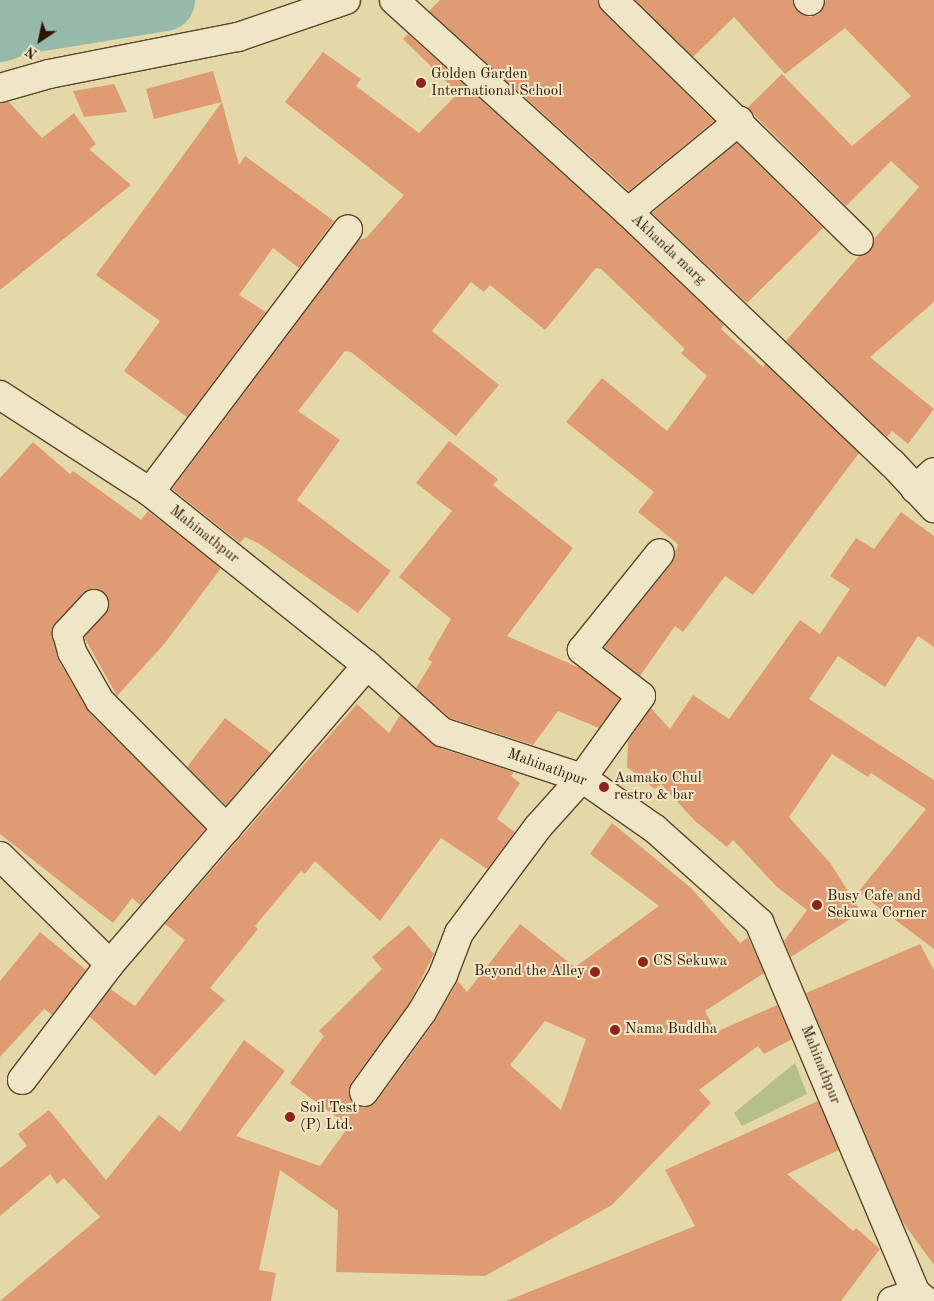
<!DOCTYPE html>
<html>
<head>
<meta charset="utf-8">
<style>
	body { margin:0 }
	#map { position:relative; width:934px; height:1301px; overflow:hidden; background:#e5d8a8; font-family:"Old Standard TT",serif }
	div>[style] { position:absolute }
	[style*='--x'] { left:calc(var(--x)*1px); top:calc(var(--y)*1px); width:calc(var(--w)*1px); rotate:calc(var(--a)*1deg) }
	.green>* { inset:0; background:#b5bf88 }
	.river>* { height:62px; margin:-31px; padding:0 31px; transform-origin:31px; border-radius:31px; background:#96b9aa }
	.building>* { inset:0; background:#df9c74 }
	.roads { filter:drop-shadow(1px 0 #5d452a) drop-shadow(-1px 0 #5d452a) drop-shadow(0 1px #5d452a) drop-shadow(0 -1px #5d452a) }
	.street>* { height:28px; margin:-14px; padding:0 14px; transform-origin:14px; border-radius:14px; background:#eee6c6 }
	.secondary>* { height:28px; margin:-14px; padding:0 14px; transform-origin:14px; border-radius:14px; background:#eee6c6 }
	.dots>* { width:14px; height:14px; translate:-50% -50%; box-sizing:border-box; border:2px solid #eee6c6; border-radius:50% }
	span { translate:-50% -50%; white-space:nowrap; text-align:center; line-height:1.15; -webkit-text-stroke:4px #eee6c6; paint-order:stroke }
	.poi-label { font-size:15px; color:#301400 }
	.left { translate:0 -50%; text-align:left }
	.right { translate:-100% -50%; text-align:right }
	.street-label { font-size:15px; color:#301400 }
	.north { position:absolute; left:15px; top:15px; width:50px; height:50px; -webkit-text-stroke:4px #eee6c6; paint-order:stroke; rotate:214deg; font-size:14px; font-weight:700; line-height:20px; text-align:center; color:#301400 }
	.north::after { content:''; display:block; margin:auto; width:18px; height:22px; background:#301400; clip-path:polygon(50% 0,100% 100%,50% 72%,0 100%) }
</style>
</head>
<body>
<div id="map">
	<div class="green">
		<div style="clip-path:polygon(795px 1063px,807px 1094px,742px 1126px,734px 1113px)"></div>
	</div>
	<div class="river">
		<div style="--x:0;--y:31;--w:19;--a:-21"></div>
		<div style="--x:18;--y:24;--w:148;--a:-9.3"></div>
	</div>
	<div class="building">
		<div style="clip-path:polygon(440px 0,598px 0,602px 11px,714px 121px,629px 191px,429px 11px)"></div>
		<div style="clip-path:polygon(635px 0,793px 0,795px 9px,810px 17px,819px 14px,826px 0,934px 0,934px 302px,870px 357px,934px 409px,908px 444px,892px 431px,887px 437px,786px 341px,859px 256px,870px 252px,874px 239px,919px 187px,891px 161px,846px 206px,747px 108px,782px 74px,852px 146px,911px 96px,845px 28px,785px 74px,734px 17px,693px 57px)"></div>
		<div style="clip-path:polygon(408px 34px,617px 223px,724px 325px,721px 329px,763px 367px,765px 364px,859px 453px,753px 595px,725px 576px,683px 632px,675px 626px,640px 676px,604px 647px,672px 563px,678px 544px,638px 512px,654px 492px,566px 422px,602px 378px,667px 431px,707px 376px,681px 353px,685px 349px,601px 269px,596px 268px,545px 330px,490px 285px,484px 292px,471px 282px,432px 331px,499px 385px,456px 436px,351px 352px,345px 351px,298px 411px,340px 440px,297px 500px,391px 571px,358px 613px,258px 543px,245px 537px,240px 543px,172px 489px,359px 240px,366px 238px,404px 195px,285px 102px,323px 52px,361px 79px,356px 86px,419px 133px,458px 93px,403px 39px)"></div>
		<div style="clip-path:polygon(213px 71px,222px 102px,154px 119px,146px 89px)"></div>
		<div style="clip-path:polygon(114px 84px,127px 112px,84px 117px,73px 91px)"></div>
		<div style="clip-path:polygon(9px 102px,42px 138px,74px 113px,96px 144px,89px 149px,131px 185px,0 290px,0 103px)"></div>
		<div style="clip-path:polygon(222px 102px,239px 165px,245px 156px,334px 221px,299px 268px,273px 248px,239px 295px,266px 312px,187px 417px,124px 371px,160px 321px,96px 275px)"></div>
		<div style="clip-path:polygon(737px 143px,823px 228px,747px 303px,652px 213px)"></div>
		<div style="clip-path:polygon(449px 441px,498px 479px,493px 485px,573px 548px,507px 636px,580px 668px,620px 699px,599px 728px,558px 711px,533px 745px,450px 718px,416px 688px,432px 662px,428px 659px,451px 619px,399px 577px,452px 511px,416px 483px)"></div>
		<div style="clip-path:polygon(33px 442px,70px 474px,73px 471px,141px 520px,148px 511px,221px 568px,165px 643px,117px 696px,84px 637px,109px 608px,105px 593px,97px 589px,83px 593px,52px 629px,58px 660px,89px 712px,205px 829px,140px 905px,132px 898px,113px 923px,0 834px,0 478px)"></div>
		<div style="clip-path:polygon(901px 512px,934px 536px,934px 647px,918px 636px,885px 687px,838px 656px,809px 699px,934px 780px,934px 949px,858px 892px,926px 809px,871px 773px,868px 777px,832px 754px,789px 817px,831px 864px,861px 912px,791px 957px,784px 941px,807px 910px,777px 887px,733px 840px,727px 847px,695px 821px,661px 784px,655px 789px,627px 767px,628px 741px,651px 708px,670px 729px,693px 695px,729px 719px,800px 620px,820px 634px,850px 589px,830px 576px,856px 538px,874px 549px)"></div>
		<div style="clip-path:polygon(357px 704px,389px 733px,400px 715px,437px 747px,514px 772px,511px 776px,520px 783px,497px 819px,515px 832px,487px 869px,441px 838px,380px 921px,315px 861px,305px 874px,301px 871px,255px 926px,258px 929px,210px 988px,225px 1000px,155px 1076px,90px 1017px,110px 989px,135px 1006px,185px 940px,165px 924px)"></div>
		<div style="clip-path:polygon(225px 718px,271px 753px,226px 805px,187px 767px)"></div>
		<div style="clip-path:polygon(evenodd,612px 823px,691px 888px,740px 943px,748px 937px,764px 973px,705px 1011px,716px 1032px,777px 1005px,792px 1039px,764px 1054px,758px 1046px,699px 1090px,711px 1103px,612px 1205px,485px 1276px,336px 1272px,338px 1211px,280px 1170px,259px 1270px,276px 1273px,271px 1301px,0 1301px,100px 1217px,64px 1178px,57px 1184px,50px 1174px,0 1216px,0 1168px,27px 1146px,18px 1134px,49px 1110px,106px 1180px,159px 1115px,180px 1132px,244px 1040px,285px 1071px,236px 1136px,320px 1166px,349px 1126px,290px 1083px,324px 1036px,319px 1031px,382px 969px,372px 957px,409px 925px,434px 954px,409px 1004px,351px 1083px,350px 1099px,363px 1108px,377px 1101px,435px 1021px,458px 981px,467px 992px,520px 924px,575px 967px,659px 906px,590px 854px,612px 823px,545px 1021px,586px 1039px,561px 1110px,510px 1065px,545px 1021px)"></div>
		<div style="clip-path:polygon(40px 932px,86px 970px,52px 1015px,44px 1009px,0 1057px,0 981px)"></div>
		<div style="clip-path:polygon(920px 944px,934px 970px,934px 1265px,902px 1221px,806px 993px)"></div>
		<div style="clip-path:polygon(818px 1101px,839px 1150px,787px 1174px,853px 1231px,856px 1228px,880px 1249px,841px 1301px,506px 1301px,695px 1226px,665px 1170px)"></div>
	</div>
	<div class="roads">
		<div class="street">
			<div style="--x:394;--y:0;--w:316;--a:42.2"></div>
			<div style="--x:628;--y:212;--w:364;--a:43.6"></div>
			<div style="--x:892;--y:463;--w:62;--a:47"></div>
			<div style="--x:613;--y:0;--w:344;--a:44.4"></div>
			<div style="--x:808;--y:0;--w:2;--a:27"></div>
			<div style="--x:628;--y:212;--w:144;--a:-39.3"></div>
			<div style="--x:0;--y:395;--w:179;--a:32.9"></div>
			<div style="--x:150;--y:492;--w:278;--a:38.6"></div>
			<div style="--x:367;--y:665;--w:101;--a:41.8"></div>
			<div style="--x:442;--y:732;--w:147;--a:18.2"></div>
			<div style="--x:582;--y:778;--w:89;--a:34.9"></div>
			<div style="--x:655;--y:829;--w:140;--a:41.8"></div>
			<div style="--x:759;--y:922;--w:403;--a:67.1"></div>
			<div style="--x:915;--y:489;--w:25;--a:-42"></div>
			<div style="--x:150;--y:492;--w:329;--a:-53"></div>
			<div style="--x:94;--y:604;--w:40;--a:133"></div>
			<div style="--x:67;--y:633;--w:20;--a:75"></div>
			<div style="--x:72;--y:652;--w:56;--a:60.3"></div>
			<div style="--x:100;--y:701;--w:180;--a:45.2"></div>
			<div style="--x:0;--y:856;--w:154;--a:44.5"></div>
			<div style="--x:22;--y:1080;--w:146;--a:-52.8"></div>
			<div style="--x:110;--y:964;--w:394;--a:-49.3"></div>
			<div style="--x:364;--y:1092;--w:99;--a:-54.1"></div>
			<div style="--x:422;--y:1012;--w:43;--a:-60.4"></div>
			<div style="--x:443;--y:975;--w:45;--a:-69.1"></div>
			<div style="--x:459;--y:933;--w:132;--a:-53.3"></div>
			<div style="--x:538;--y:827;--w:66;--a:-48.1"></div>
			<div style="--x:582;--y:778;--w:101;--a:-54.3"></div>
			<div style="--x:641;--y:696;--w:75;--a:-142.1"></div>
			<div style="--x:582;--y:650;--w:124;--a:-51.2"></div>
			<div style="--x:892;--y:1301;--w:25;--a:-18"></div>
			<div style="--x:916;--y:1293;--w:13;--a:39"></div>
		</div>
		<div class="secondary">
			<div style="--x:0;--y:88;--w:51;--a:-15.9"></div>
			<div style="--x:49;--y:74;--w:193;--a:-11.1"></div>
			<div style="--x:238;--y:37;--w:114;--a:-18.9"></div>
		</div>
	</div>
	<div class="dots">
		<div style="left:421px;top:83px;background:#8f2418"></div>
		<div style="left:604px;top:787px;background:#8f2418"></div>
		<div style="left:817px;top:905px;background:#8f2418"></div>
		<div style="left:643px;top:962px;background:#8f2418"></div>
		<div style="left:595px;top:972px;background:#8f2418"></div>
		<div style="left:615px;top:1030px;background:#8f2418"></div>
		<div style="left:290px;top:1117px;background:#8f2418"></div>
	</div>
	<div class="poi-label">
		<span class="left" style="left:431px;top:83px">Golden Garden<br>International School</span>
		<span class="left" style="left:614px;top:787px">Aamako Chul<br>restro &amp; bar</span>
		<span class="left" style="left:827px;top:905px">Busy Cafe and<br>Sekuwa Corner</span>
		<span class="left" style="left:653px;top:962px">CS Sekuwa</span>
		<span class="right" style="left:585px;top:972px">Beyond the Alley</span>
		<span class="left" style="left:625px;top:1030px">Nama Buddha</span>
		<span class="left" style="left:300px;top:1117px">Soil Test<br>(P) Ltd.</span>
	</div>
	<div class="street-label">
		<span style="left:668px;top:250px;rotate:43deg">Akhanda marg</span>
		<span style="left:204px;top:535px;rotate:38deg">Mahinathpur</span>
		<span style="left:547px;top:768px;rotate:20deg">Mahinathpur</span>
		<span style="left:820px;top:1065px;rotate:68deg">Mahinathpur</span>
	</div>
	<div class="north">N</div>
</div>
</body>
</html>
